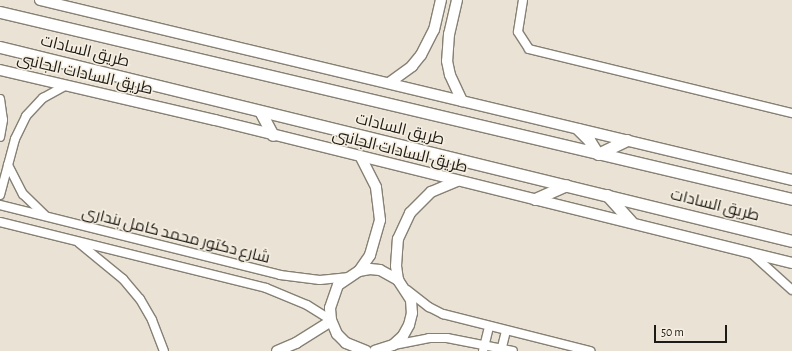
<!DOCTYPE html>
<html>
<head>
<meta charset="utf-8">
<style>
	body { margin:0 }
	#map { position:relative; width:792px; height:351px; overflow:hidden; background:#e9e2d5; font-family:"Alegreya Sans",Cairo,sans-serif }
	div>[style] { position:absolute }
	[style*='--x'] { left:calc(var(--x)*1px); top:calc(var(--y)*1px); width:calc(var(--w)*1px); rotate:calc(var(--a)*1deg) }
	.roads { filter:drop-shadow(1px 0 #868074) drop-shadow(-1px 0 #868074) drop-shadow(0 1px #868074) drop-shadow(0 -1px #868074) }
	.minor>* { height:8px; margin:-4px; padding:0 4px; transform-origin:4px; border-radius:4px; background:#fff }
	.tertiary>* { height:10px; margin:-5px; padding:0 5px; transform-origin:5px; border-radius:5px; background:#fff }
	.secondary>* { height:11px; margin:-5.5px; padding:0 5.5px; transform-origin:5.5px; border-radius:5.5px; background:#fff }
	span { translate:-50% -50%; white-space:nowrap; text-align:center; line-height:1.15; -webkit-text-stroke:3px #f6efe2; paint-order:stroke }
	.street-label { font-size:16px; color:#1d1b16 }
	.scale { position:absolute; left:654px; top:325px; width:73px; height:18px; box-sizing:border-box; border:2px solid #1d1b16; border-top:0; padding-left:5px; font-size:12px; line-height:14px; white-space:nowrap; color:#1d1b16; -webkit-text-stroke:3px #f6efe2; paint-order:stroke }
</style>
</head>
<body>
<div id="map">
	<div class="roads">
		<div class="minor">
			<div style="--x:523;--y:0;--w:32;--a:99"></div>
			<div style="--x:518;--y:32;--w:20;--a:57"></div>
			<div style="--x:529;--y:49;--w:271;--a:13.7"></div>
			<div style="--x:0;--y:99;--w:21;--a:82"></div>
			<div style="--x:3;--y:120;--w:17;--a:100"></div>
			<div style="--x:8;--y:165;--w:33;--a:63"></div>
			<div style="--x:23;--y:194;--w:30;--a:44"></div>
			<div style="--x:0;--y:195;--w:58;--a:-75"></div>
			<div style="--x:15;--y:139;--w:25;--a:-64"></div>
			<div style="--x:26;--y:116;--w:25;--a:-47"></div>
			<div style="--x:43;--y:98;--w:25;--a:-29"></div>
			<div style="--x:0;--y:205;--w:289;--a:14"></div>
			<div style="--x:280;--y:275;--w:40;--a:7.1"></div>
			<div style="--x:320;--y:280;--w:27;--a:-6"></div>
			<div style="--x:0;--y:222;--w:274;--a:13.9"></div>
			<div style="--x:266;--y:288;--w:44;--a:22.5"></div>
			<div style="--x:307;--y:305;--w:28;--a:32"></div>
			<div style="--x:79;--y:243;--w:57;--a:39.3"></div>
			<div style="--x:123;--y:279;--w:26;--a:50"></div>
			<div style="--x:140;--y:299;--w:24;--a:60"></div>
			<div style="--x:152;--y:320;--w:33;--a:69"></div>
			<div style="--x:751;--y:253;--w:55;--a:42.1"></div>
			<div style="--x:407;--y:290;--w:28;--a:38"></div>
			<div style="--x:429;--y:307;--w:16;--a:27"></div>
			<div style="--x:443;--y:314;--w:152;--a:14.1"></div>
			<div style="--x:394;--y:345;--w:36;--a:-11"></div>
			<div style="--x:429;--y:338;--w:18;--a:0"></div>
			<div style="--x:447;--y:338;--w:67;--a:11.1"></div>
			<div style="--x:483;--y:351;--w:25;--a:-76"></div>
			<div style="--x:501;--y:351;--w:21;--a:-76"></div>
		</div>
		<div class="tertiary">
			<div style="--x:40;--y:0;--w:773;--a:13.46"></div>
			<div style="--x:457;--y:0;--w:35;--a:103"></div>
			<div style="--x:449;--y:34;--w:27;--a:94"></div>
			<div style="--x:447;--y:61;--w:14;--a:78"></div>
			<div style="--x:450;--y:75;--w:29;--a:65"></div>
			<div style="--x:0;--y:70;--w:221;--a:13.1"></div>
			<div style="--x:215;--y:120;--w:594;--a:13.92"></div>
			<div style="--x:389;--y:83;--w:29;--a:-36"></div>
			<div style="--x:412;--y:66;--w:14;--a:-51"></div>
			<div style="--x:421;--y:55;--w:28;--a:-63"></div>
			<div style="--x:434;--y:30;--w:31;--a:-77"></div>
			<div style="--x:359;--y:271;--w:19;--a:-55"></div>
			<div style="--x:370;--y:255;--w:36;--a:-74"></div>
			<div style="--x:380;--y:220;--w:33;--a:-97"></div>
			<div style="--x:376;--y:187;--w:33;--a:-117"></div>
			<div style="--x:398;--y:280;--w:14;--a:-98"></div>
			<div style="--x:396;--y:266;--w:27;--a:-86"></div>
			<div style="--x:398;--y:239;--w:29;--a:-65"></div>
			<div style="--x:410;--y:213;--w:30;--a:-45"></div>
			<div style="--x:431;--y:192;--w:28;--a:-23"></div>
			<div style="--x:277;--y:351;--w:21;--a:-23"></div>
			<div style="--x:296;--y:343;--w:41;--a:-32.2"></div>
			<div style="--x:366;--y:351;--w:22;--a:-158"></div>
			<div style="--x:346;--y:343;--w:13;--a:-135"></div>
			<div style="--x:337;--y:334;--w:15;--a:-113"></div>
			<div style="--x:331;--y:320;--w:12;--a:-95"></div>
			<div style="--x:330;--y:308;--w:24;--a:-71"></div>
			<div style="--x:338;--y:285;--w:25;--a:-34"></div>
			<div style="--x:359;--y:271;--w:11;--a:-10"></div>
			<div style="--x:370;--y:269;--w:10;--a:6"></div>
			<div style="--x:380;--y:270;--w:21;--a:29"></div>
			<div style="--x:398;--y:280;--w:24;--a:57"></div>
			<div style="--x:411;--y:300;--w:13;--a:86"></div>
			<div style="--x:412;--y:313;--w:12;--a:104"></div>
			<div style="--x:409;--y:325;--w:13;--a:119"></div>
			<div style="--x:403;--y:336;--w:13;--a:138"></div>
			<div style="--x:393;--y:345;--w:19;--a:162"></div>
		</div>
		<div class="secondary">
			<div style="--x:0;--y:12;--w:814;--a:13.28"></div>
			<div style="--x:0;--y:47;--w:815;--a:13.76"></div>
			<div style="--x:260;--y:111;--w:27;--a:62"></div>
			<div style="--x:578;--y:129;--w:16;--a:45"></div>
			<div style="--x:589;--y:140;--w:15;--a:58"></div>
			<div style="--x:598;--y:154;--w:32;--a:-26"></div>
			<div style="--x:607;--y:195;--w:36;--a:48"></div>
			<div style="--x:535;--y:199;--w:34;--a:-24"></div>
		</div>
	</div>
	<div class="street-label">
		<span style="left:85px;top:51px;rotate:14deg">طريق السادات</span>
		<span style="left:85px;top:74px;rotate:13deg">طريق السادات الجانبى</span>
		<span style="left:400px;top:129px;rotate:14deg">طريق السادات</span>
		<span style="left:400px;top:151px;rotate:14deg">طريق السادات الجانبى</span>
		<span style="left:715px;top:205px;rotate:14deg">طريق السادات</span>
		<span style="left:176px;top:235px;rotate:14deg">شارع دكتور محمد كامل بندارى</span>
	</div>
	<div class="scale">50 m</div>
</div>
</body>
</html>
